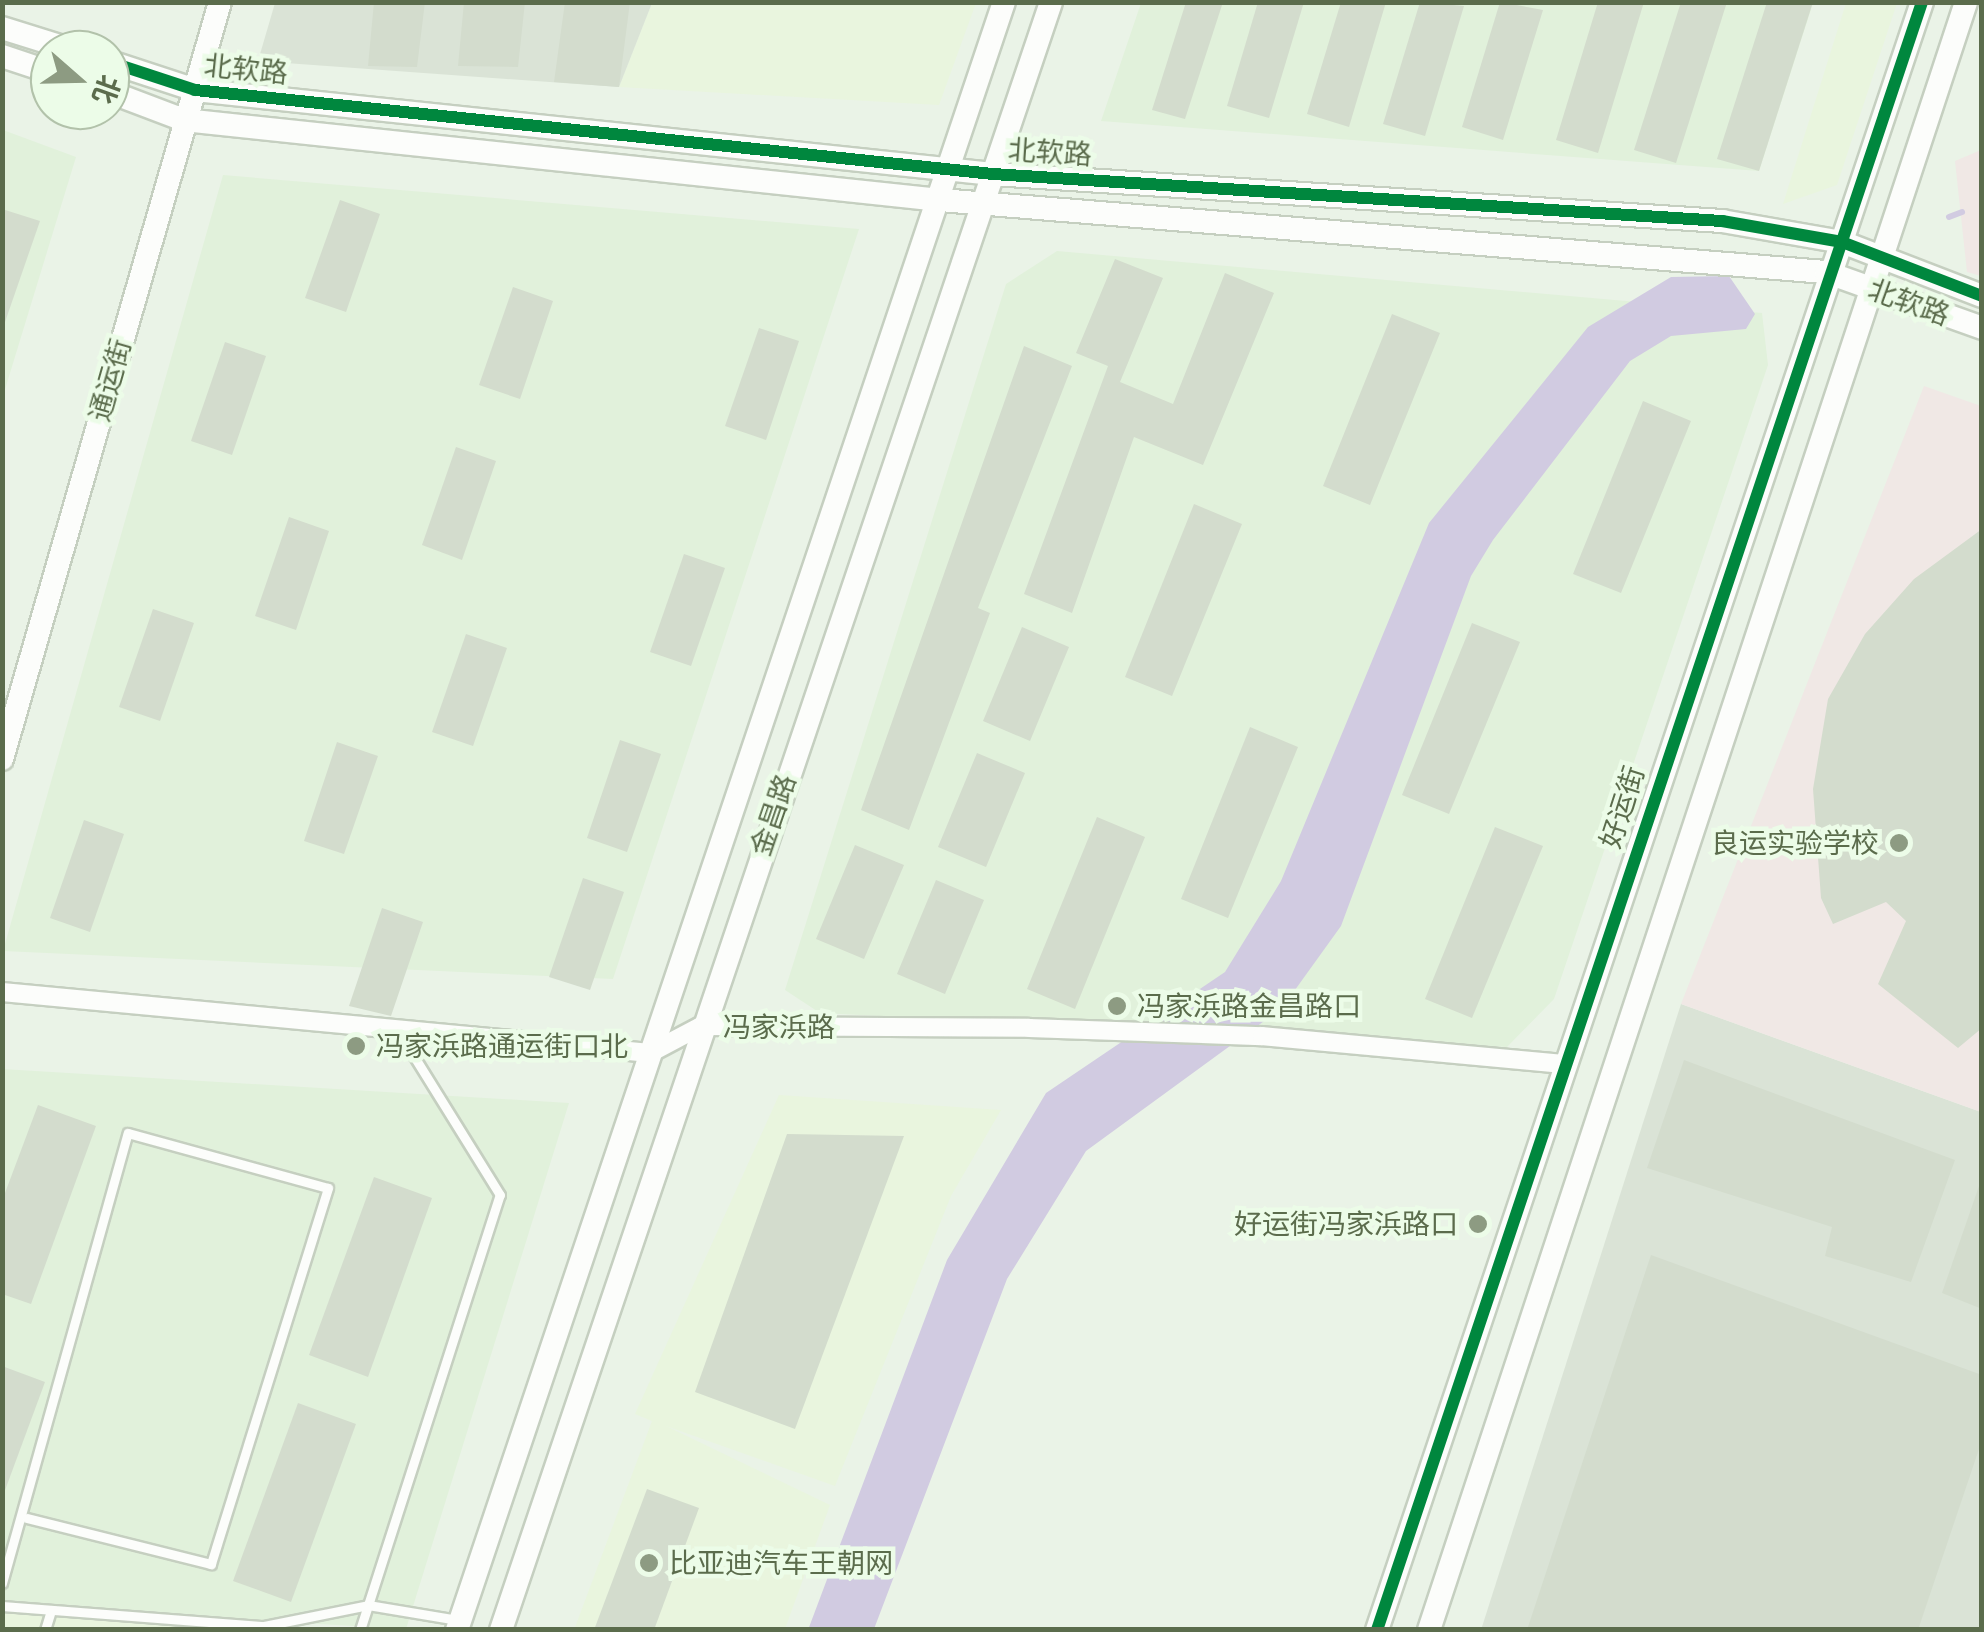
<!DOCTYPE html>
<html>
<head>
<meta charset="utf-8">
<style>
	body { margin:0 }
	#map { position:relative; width:1984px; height:1632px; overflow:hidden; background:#eaf3e7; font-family:Figtree,"Noto Sans SC",sans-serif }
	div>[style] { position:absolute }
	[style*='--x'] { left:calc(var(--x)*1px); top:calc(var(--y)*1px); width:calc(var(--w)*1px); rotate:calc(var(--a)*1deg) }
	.residential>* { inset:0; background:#e1f1db }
	.commercial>* { inset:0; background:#e9f5de }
	.industrial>* { inset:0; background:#dae3d6 }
	.education>* { inset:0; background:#f0e8e5 }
	.water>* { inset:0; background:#d1cbe1 }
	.stream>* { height:6px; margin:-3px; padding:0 3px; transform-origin:3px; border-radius:3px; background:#d1cbe1 }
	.building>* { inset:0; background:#d3dccd }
	.roads { filter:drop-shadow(2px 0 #c5cfc0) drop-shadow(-2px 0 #c5cfc0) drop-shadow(0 2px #c5cfc0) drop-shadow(0 -2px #c5cfc0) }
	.lane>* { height:9px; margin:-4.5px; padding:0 4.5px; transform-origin:4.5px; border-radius:4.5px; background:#fcfdfb }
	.street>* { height:18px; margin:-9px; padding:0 9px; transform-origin:9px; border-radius:9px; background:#fcfdfb }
	.secondary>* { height:22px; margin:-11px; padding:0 11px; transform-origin:11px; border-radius:11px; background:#fcfdfb }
	.cycleway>* { height:12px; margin:-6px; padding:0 6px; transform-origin:6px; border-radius:6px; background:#00873e }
	.dots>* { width:28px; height:28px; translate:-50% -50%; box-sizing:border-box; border:5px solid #ecfce8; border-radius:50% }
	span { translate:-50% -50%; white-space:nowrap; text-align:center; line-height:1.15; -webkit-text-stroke:9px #ecfce8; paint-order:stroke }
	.street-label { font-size:28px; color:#5b6c4c }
	.poi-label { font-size:28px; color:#5b6c4c }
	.right { translate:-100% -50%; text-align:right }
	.left { translate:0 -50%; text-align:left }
	.frame { position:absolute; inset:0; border:5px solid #5b6c4c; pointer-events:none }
	.north { position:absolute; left:30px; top:30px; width:100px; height:100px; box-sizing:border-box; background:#ecfce8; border:2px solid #b2c2aa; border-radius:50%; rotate:110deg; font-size:28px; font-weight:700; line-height:40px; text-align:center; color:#5b6c4c }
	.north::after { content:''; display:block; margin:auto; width:35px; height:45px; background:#8d9b82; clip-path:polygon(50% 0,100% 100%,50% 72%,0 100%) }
</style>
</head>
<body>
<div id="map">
	<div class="residential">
		<div style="clip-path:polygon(1141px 3px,1813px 3px,1759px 171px,1101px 121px)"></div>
		<div style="clip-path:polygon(3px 130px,76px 157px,3px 396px)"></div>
		<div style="clip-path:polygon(223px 175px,859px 229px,613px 979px,3px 951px)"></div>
		<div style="clip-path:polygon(1057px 251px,1762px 313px,1768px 365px,1554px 999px,1507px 1047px,820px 1013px,785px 990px,1006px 284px)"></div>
		<div style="clip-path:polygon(2px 1069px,569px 1103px,406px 1629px,3px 1606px)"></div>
	</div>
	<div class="commercial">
		<div style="clip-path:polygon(652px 3px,976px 3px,939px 105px,619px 87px)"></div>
		<div style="clip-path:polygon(1846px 3px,1897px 3px,1837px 185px,1783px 204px)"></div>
		<div style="clip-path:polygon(779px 1095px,1001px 1110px,951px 1196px,835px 1486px,666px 1426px,830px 1505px,785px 1629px,574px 1630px,652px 1421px,635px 1414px)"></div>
		<div style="clip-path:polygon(2px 1606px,51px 1610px,311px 1629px,3px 1629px)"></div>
	</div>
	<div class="industrial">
		<div style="clip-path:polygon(275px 3px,652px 3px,619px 87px,258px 61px)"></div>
		<div style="clip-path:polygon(1681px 1004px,1981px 1112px,1981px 1629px,1481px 1630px)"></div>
	</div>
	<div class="education">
		<div style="clip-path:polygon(1981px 150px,1981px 276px,1967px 272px,1955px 161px)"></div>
		<div style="clip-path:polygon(1924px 386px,1981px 406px,1981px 1112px,1681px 1004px)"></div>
	</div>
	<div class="water">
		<div style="clip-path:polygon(1729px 276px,1755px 314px,1746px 329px,1671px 336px,1630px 361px,1493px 540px,1471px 576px,1341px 926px,1282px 1008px,1086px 1151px,1007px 1279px,874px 1629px,808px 1630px,947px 1260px,1046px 1093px,1225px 972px,1281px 881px,1429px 523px,1588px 327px,1671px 277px)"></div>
	</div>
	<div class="stream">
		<div style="--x:1949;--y:217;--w:14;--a:-21"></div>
	</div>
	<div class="building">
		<div style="clip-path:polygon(374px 2px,425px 2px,417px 67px,368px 66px)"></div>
		<div style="clip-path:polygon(464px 2px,525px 2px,518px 67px,458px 66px)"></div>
		<div style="clip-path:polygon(565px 2px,630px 2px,619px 87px,554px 82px)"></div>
		<div style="clip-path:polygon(1186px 2px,1223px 2px,1185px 119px,1152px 110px)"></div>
		<div style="clip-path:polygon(1258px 2px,1304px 2px,1269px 118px,1227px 106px)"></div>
		<div style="clip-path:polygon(1341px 2px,1386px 2px,1349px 127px,1307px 114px)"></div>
		<div style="clip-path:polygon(1420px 2px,1464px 6px,1425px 136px,1383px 124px)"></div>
		<div style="clip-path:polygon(1500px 2px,1543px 10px,1503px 140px,1462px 127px)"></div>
		<div style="clip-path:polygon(1598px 2px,1644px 2px,1598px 153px,1556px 140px)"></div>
		<div style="clip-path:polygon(1681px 2px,1727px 2px,1676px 163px,1634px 150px)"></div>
		<div style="clip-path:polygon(1767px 2px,1813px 2px,1759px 171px,1717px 159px)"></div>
		<div style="clip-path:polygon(340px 200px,380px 214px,346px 312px,305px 298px)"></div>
		<div style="clip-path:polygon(2px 209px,40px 221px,5px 322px,2px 321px)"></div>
		<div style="clip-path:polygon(1115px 259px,1163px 278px,1120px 382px,1173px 404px,1225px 273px,1274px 293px,1203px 465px,1134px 437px,1072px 613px,1024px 594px,1108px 366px,1076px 353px)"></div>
		<div style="clip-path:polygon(513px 287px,553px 301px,520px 399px,479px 385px)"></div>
		<div style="clip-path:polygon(1392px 314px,1440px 333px,1370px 505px,1323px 486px)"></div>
		<div style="clip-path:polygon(759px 328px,799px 341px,766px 440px,725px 426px)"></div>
		<div style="clip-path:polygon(225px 342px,266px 356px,232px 455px,191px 441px)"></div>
		<div style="clip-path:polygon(1024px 346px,1072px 366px,978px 608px,990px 613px,909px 830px,861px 810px)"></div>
		<div style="clip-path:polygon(1643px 401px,1691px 421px,1621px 593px,1573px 574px)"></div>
		<div style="clip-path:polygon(456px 447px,496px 461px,462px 560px,422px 545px)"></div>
		<div style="clip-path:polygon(1194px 504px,1242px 524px,1172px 696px,1125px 677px)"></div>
		<div style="clip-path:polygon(289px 517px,329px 531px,296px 630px,255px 616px)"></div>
		<div style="clip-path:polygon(1982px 529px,1982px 1028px,1958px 1048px,1878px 984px,1906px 921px,1886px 902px,1833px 924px,1821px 898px,1813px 789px,1828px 699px,1865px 634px,1914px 579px)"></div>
		<div style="clip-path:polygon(684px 554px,725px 568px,691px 666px,650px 652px)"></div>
		<div style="clip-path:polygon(153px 609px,194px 623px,160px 721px,119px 707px)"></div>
		<div style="clip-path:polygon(1472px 623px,1520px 642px,1449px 814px,1402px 795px)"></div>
		<div style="clip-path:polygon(1022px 627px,1069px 647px,1030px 741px,983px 721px)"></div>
		<div style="clip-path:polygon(466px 634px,507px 648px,473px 746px,432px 732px)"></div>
		<div style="clip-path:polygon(1250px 727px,1298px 747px,1228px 918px,1181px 899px)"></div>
		<div style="clip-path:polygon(620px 740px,661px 754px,627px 852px,587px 838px)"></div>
		<div style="clip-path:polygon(337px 742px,378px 756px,344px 854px,304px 841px)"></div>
		<div style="clip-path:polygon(977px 753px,1025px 773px,986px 867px,938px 847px)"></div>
		<div style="clip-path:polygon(1097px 817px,1145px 837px,1075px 1009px,1027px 989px)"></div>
		<div style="clip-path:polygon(84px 820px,124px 834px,90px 932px,50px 918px)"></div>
		<div style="clip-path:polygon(1495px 827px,1543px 846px,1472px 1018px,1425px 999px)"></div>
		<div style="clip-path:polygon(855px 845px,904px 865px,864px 959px,816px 939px)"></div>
		<div style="clip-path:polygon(583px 878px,624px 892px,590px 990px,549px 977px)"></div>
		<div style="clip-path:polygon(936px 880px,984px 900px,945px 994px,897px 974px)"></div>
		<div style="clip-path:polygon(382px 908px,423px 922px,391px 1016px,349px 1006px)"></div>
		<div style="clip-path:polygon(1684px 1060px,1955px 1160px,1911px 1282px,1825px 1256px,1832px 1227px,1647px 1168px)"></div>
		<div style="clip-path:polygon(38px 1105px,96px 1126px,31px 1304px,2px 1294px,2px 1201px)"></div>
		<div style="clip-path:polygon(787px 1134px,904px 1136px,795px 1429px,695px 1392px)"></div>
		<div style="clip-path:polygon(374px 1177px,432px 1198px,368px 1377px,309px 1355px)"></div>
		<div style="clip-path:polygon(1979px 1186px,1982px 1186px,1982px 1309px,1942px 1293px)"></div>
		<div style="clip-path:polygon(1651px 1255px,1982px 1375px,1982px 1440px,1918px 1630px,1527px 1630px)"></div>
		<div style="clip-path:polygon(2px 1366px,45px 1382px,4px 1493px,2px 1492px)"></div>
		<div style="clip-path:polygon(298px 1403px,356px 1424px,291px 1602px,233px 1581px)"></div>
		<div style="clip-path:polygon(647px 1489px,699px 1508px,654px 1630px,594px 1630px)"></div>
	</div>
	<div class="roads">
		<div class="lane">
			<div style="--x:2;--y:1583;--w:467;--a:-74.4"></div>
			<div style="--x:128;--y:1133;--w:207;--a:15.4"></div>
			<div style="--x:328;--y:1188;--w:394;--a:107.3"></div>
			<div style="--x:211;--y:1564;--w:190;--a:-166"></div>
			<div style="--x:2;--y:1606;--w:263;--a:4.4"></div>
			<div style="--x:264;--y:1626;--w:106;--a:-11.4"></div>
			<div style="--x:368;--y:1605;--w:91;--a:9.5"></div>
			<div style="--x:45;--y:1630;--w:21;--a:-73"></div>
			<div style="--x:360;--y:1630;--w:457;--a:-72.2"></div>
			<div style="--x:500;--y:1195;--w:195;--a:-121.8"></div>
		</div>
		<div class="street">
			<div style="--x:2;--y:992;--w:651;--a:5.38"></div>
			<div style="--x:650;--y:1053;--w:58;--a:-27.9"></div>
			<div style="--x:701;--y:1026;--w:328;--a:0.3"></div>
			<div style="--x:1029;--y:1028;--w:233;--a:2"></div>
			<div style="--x:1262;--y:1036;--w:302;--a:5.3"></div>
		</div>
		<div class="secondary">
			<div style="--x:2;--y:28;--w:73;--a:17.4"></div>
			<div style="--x:2;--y:56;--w:51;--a:18.4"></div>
			<div style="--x:110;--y:62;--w:89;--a:18.2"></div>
			<div style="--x:195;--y:90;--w:802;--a:6.01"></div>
			<div style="--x:993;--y:174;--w:731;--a:3.69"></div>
			<div style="--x:1722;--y:221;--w:122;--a:9.9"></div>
			<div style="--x:1842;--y:242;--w:150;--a:21.1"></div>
			<div style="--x:110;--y:92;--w:79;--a:20.7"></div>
			<div style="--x:184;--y:120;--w:760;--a:6.04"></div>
			<div style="--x:940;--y:200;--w:889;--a:4.65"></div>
			<div style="--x:1826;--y:272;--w:166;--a:19.7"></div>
			<div style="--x:2;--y:759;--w:788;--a:-73.93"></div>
			<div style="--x:457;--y:1630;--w:1717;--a:-71.43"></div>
			<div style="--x:501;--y:1630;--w:1718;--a:-71.33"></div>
			<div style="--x:1377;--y:1630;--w:1717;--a:-71.49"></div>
			<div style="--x:1429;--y:1630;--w:1714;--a:-71.74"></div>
		</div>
	</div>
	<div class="cycleway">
		<div style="--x:110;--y:62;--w:89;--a:18.2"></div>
		<div style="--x:195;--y:90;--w:802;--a:6.01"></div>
		<div style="--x:993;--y:174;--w:731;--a:3.69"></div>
		<div style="--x:1722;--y:221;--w:122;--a:9.9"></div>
		<div style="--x:1842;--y:242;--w:150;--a:21.1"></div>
		<div style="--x:1377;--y:1630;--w:1717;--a:-71.49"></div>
	</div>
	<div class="dots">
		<div style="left:1899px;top:843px;background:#8d9b82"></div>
		<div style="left:1117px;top:1006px;background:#8d9b82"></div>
		<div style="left:356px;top:1046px;background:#8d9b82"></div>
		<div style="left:1478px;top:1224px;background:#8d9b82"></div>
		<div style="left:649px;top:1563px;background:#8d9b82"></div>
	</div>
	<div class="street-label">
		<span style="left:246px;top:69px;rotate:6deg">北软路</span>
		<span style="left:1050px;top:152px;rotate:4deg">北软路</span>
		<span style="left:1909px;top:302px;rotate:20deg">北软路</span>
		<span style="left:110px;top:380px;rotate:-74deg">通运街</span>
		<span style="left:1622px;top:807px;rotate:-72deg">好运街</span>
		<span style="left:773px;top:815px;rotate:-71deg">金昌路</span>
		<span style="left:779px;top:1027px">冯家浜路</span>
	</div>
	<div class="poi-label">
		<span class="right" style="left:1879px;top:843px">良运实验学校</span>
		<span class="left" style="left:1137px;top:1006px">冯家浜路金昌路口</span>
		<span class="left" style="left:376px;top:1046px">冯家浜路通运街口北</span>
		<span class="right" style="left:1458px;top:1224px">好运街冯家浜路口</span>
		<span class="left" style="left:669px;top:1563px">比亚迪汽车王朝网</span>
	</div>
	<div class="frame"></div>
	<div class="north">北</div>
</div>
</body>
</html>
